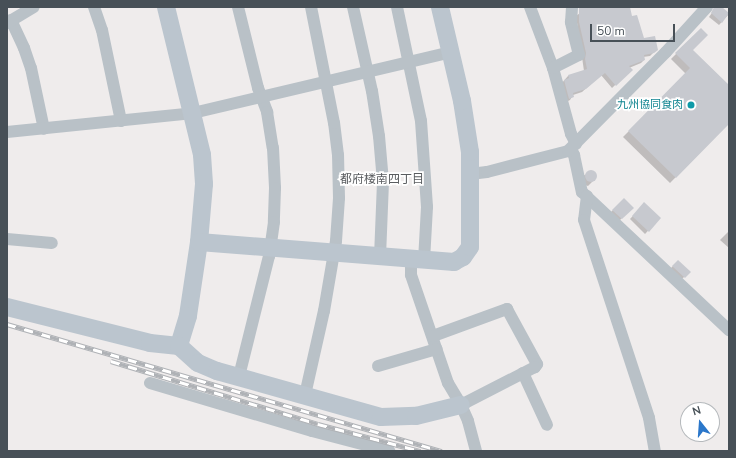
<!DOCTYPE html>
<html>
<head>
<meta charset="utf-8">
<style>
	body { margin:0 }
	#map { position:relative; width:736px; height:458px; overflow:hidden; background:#efecec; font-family:"Nunito Sans","Noto Sans JP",sans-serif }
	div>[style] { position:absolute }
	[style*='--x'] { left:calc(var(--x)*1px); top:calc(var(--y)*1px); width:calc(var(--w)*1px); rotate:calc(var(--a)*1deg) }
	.shadow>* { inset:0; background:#0003 }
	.building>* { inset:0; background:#c7c9cf }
	.round { border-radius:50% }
	.street>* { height:12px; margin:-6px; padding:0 6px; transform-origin:6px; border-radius:6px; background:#b9c1c7 }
	.secondary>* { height:18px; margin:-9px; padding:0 9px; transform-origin:9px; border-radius:9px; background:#bbc5ce }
	.rail>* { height:4.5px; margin-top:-2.25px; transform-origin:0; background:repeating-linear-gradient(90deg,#fff 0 9px,#afb2b6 0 18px); box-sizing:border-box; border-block:1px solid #afb2b6 }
	.dots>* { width:11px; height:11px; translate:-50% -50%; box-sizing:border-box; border:2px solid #fff; border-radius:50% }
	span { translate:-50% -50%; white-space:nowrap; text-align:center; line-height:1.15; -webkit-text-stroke:3.5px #fff; paint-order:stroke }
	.culture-label { font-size:11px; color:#0d838f }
	.right { translate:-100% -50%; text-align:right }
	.neighbourhood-label { font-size:12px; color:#5a5d60 }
	.frame { position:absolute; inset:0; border:8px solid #475057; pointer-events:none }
	.north { position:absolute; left:680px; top:402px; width:40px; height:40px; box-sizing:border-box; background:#fff; border:1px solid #b5b9bc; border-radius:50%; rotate:343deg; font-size:11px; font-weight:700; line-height:16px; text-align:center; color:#475057 }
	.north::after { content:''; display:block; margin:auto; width:14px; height:18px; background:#2b77ca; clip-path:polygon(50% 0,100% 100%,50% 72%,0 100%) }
	.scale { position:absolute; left:590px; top:24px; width:85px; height:18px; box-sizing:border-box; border:2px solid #475057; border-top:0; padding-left:5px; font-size:12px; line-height:14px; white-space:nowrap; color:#475057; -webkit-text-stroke:3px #fff; paint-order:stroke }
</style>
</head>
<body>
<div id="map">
	<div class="shadow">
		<div style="clip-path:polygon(723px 9px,729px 14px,719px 25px,709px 17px,714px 10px)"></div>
		<div style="clip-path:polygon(580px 13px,632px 18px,643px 39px,656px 50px,650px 56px,643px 57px,644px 60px,641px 63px,629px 68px,631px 70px,612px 88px,601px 75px,582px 92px,573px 95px,570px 100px,566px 102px,561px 84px,568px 76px,584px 71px,576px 16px)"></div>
		<div style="clip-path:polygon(701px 29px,692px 50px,729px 86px,729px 123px,670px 183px,623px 137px,686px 74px,671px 59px)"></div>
		<div style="clip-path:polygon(592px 171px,596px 175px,596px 178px,588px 186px,585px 185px,583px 176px)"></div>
		<div style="clip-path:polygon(624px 199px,632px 208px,619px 221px,610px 213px)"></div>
		<div style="clip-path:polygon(644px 204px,660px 218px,645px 234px,630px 219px)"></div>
		<div style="clip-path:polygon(729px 231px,729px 248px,720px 240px)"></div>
		<div style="clip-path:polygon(678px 261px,689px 272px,681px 280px,670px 269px)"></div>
	</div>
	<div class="building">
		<div style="clip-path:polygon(579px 7px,630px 7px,632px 16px,637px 15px,644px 38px,655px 36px,658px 50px,654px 53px,644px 55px,645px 60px,629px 66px,633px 70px,616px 86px,605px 73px,586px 89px,573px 93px,574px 97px,569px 99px,564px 80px,569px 78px,568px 75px,587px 69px,585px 59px,586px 53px,579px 22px)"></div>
		<div style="clip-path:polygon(714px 7px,722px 7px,729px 13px,722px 23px,711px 13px)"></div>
		<div style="clip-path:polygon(701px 28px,708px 35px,693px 50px,729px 85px,729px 124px,676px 178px,628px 131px,690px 68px,675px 53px)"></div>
		<div class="round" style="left:585px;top:170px;width:12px;height:12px"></div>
		<div style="clip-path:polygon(624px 198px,634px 208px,622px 219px,612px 210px)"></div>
		<div style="clip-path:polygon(644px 202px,661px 218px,649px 232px,632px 216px)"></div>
		<div style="clip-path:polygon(678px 260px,691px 272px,685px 278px,672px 266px)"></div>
	</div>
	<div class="street">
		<div style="--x:94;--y:7;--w:24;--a:71"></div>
		<div style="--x:102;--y:30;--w:93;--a:78.2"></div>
		<div style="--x:238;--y:7;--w:83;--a:76.1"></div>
		<div style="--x:258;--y:88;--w:26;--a:69"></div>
		<div style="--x:267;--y:112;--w:36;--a:81"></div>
		<div style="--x:273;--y:148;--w:40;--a:87.1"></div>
		<div style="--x:275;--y:188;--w:34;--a:92"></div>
		<div style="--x:274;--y:222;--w:34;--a:98"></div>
		<div style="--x:269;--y:256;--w:124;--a:104"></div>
		<div style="--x:353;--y:7;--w:86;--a:77.3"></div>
		<div style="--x:372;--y:91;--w:46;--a:81.2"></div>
		<div style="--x:379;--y:136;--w:46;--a:85"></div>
		<div style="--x:383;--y:182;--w:75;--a:92.3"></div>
		<div style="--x:397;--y:7;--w:116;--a:78.1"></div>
		<div style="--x:421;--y:121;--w:86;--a:86"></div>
		<div style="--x:427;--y:207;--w:53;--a:93.2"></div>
		<div style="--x:530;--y:7;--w:65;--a:69.3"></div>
		<div style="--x:553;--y:68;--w:68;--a:74.7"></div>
		<div style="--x:571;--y:134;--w:11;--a:63"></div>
		<div style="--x:11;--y:20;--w:31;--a:65"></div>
		<div style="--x:24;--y:48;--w:21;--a:71"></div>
		<div style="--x:31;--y:68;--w:62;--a:78"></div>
		<div style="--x:7;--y:23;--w:31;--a:-31"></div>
		<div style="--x:553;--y:68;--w:29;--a:-27"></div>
		<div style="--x:579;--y:55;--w:34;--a:-104"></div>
		<div style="--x:571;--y:22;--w:15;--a:-86"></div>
		<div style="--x:7;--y:132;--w:187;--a:-5.8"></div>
		<div style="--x:193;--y:113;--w:265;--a:-13.3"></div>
		<div style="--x:571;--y:149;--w:7;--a:63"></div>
		<div style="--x:574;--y:155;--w:38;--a:78"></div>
		<div style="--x:582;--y:192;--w:202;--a:43.2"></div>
		<div style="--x:470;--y:174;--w:17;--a:-7"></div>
		<div style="--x:487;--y:172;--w:84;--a:-14.5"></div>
		<div style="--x:568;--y:151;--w:139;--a:-45.3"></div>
		<div style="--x:666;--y:52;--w:61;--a:-47.7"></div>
		<div style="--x:587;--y:196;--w:24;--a:97"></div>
		<div style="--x:584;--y:220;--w:208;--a:71.8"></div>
		<div style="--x:649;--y:418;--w:34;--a:80"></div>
		<div style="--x:7;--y:239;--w:45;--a:5.1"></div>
		<div style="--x:411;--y:259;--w:16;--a:90"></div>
		<div style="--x:411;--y:275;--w:114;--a:71.1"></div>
		<div style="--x:448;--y:383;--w:26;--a:59"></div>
		<div style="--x:461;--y:405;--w:17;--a:66"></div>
		<div style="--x:468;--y:421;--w:31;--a:75"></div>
		<div style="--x:433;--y:336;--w:79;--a:-20"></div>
		<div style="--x:507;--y:309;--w:63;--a:61.4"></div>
		<div style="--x:537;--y:364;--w:4;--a:124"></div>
		<div style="--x:535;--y:367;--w:83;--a:152.8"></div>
		<div style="--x:378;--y:366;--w:61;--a:-16.1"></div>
		<div style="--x:523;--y:373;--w:57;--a:65.2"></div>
		<div style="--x:150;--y:383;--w:169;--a:16.5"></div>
		<div style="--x:312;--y:431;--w:80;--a:14.6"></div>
		<div style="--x:305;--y:395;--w:86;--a:-77.3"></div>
		<div style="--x:324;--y:311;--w:71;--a:-80.3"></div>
		<div style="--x:336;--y:241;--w:43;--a:-86"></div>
		<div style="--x:339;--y:198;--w:43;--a:-91.3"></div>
		<div style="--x:338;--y:155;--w:32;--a:-97"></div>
		<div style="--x:334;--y:123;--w:118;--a:-101.2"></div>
	</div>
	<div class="secondary">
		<div style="--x:166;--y:7;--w:152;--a:76.3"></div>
		<div style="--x:202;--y:155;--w:29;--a:86"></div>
		<div style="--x:204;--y:184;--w:58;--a:94.9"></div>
		<div style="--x:199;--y:242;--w:75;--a:98.5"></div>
		<div style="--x:188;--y:316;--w:31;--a:107"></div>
		<div style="--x:199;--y:242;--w:256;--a:4.5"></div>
		<div style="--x:454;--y:262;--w:10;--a:-29"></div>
		<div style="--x:463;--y:257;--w:12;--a:-55"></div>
		<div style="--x:470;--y:247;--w:95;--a:-90"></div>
		<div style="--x:470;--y:152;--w:52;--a:-98.9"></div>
		<div style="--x:462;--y:101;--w:97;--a:-103.2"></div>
		<div style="--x:7;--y:307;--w:147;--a:14.1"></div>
		<div style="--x:150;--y:343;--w:29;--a:6"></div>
		<div style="--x:179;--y:346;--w:25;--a:42"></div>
		<div style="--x:198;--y:363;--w:21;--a:23"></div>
		<div style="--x:217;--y:371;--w:170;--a:15.7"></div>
		<div style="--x:381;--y:417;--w:35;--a:-2"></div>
		<div style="--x:416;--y:416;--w:46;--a:-13.7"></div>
	</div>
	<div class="rail">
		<div style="--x:7;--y:324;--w:453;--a:16.3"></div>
		<div style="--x:111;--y:361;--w:216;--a:16.9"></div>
		<div style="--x:318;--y:424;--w:106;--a:14.8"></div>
	</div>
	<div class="dots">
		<div style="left:691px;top:105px;background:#0f9aa8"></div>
	</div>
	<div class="culture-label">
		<span class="right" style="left:683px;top:105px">九州協同食肉</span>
	</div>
	<div class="neighbourhood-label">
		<span style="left:382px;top:180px">都府楼南四丁目</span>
	</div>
	<div class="frame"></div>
	<div class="north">N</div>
	<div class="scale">50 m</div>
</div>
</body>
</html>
